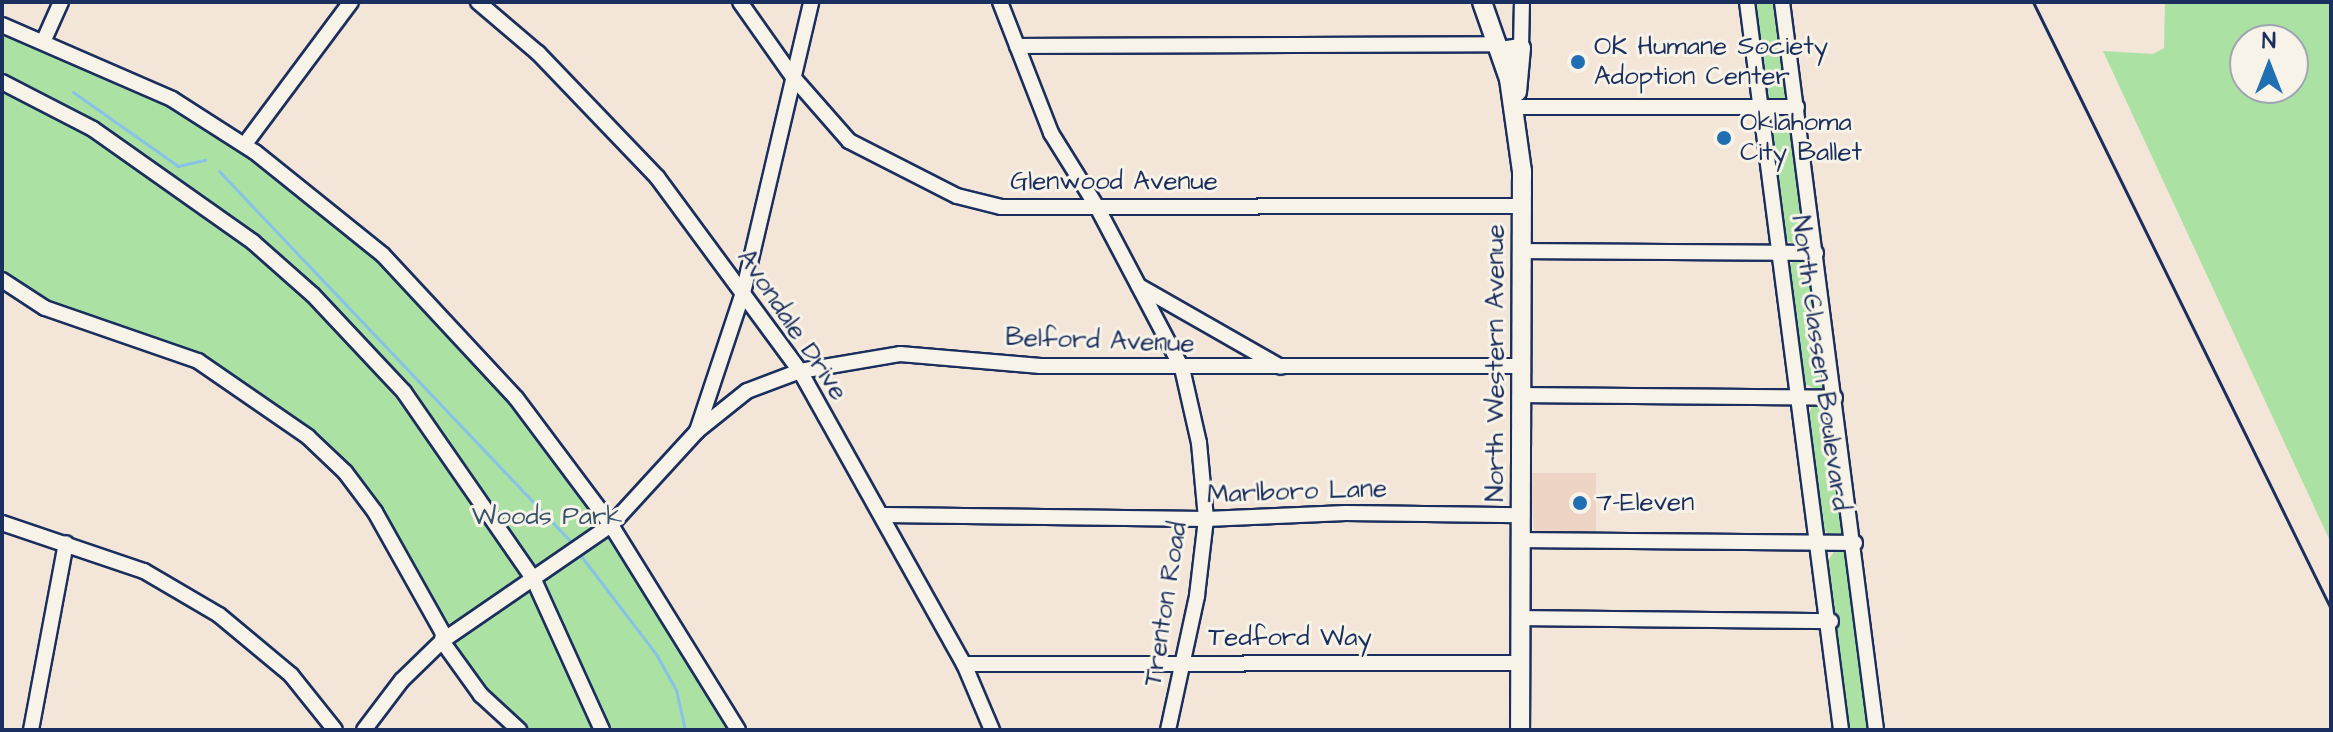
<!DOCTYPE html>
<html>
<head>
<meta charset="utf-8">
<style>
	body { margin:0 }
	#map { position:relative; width:2333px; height:732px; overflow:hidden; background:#f3e5d8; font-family:"Architects Daughter",sans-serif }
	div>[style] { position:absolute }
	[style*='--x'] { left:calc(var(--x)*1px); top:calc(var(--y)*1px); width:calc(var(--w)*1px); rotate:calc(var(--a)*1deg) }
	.built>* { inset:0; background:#eed4c5 }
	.green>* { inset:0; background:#abe1a3 }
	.stream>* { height:3px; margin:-1.5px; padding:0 1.5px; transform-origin:1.5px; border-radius:1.5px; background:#88c3e7 }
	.roads { filter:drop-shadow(2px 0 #1b2f5e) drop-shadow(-2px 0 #1b2f5e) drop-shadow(0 2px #1b2f5e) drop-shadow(0 -2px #1b2f5e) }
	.minor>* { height:14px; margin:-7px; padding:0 7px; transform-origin:7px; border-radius:7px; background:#f7f3e8 }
	.major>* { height:18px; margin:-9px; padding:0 9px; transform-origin:9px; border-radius:9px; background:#f7f3e8 }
	.rail>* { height:3px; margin:-1.5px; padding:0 1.5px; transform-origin:1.5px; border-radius:1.5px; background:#1b2f5e }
	.dots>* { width:22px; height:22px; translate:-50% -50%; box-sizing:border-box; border:4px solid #f7f3e8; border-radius:50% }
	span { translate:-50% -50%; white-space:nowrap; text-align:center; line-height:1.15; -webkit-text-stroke:6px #f7f3e8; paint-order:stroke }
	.poi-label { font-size:26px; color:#1b2f5e }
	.left { translate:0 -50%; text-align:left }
	.street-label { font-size:26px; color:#1b2f5e }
	.park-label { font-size:26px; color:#38536c }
	.frame { position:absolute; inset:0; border:4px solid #1b2f5e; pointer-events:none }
	.north { position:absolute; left:2229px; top:24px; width:80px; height:80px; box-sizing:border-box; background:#f7f3e8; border:2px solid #9fa5b1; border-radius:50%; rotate:0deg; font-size:22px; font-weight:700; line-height:32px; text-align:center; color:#1b2f5e }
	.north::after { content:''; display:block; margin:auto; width:28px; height:36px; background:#1f6fb2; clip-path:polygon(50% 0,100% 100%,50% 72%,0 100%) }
</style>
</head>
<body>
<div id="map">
	<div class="built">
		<div style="clip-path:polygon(1530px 473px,1596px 473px,1596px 536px,1534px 532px)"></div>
	</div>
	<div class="green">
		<div style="clip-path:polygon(1753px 2px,1777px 2px,1785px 101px,1773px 103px,1766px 95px)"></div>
		<div style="clip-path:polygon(evenodd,2165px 2px,2331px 2px,2331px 543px,2103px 51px,2153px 54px,2164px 48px,2165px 2px,2293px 40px,2293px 88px,2245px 88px,2245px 40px,2293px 40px)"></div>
		<div style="clip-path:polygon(2px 30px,167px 102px,240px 147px,357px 238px,498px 389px,600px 526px,537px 571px,468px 467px,362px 336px,265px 245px,147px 155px,2px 75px)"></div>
		<div style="clip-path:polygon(2px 88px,97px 138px,242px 241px,312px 303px,438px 446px,525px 578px,456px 625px,447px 625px,412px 567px,306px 429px,224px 371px,54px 306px,2px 274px)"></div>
		<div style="clip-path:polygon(1781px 114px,1792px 119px,1808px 241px,1801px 247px,1785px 240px,1770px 128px)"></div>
		<div style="clip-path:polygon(1795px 259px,1809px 261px,1825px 387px,1820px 391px,1803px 383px,1788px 268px)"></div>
		<div style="clip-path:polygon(1813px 404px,1829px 406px,1845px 533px,1841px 536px,1829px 536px,1823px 528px,1808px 416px)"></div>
		<div style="clip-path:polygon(605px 535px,610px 535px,731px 730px,609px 730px,543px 587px,547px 578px)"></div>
		<div style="clip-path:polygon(1836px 549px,1847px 550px,1871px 730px,1846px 730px,1827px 562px)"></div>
		<div style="clip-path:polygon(526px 591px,532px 592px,596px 730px,530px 730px,486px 692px,454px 648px,455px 639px)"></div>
	</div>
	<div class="stream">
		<div style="--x:73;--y:92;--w:128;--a:35.2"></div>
		<div style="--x:178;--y:166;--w:28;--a:-13"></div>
		<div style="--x:219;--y:171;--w:516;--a:46.49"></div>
		<div style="--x:578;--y:552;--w:128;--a:52.6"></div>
		<div style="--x:656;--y:654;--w:41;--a:60.9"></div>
		<div style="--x:676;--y:690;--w:41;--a:77.3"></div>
	</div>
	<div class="roads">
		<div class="minor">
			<div style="--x:478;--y:2;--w:79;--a:40.4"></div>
			<div style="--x:538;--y:53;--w:172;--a:46.2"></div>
			<div style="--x:657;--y:177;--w:241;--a:53.6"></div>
			<div style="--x:800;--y:371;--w:336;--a:60.8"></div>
			<div style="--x:964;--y:664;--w:72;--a:67"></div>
			<div style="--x:740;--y:2;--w:92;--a:54.8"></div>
			<div style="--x:793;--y:77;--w:85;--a:48.8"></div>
			<div style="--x:849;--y:141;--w:121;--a:27"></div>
			<div style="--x:957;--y:196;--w:45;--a:14"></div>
			<div style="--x:1001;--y:207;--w:521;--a:-0.11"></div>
			<div style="--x:1000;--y:2;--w:141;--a:68.7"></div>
			<div style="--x:1051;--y:133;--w:87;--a:58.1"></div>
			<div style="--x:1097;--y:207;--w:182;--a:62.2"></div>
			<div style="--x:1182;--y:368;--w:77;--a:77.2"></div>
			<div style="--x:1199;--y:443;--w:76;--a:84.7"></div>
			<div style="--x:1206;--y:519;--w:78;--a:96.7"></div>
			<div style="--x:1197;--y:596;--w:137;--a:102.2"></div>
			<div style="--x:1747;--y:2;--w:734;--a:82.64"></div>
			<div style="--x:1782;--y:2;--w:734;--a:82.64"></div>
			<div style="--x:2;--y:25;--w:185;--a:23.5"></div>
			<div style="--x:172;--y:99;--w:98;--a:32.6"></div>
			<div style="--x:255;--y:152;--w:164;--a:38.8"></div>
			<div style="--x:383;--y:255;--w:195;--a:47.1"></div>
			<div style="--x:516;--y:398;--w:159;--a:53.2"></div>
			<div style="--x:611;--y:525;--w:241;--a:58.2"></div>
			<div style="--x:44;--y:40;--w:42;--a:-65.9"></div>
			<div style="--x:1017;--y:46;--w:482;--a:-0.2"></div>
			<div style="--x:1521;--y:48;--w:46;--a:-88.8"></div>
			<div style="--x:2;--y:82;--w:102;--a:27.3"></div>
			<div style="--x:93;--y:129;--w:196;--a:35.2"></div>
			<div style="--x:253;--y:242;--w:80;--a:41.5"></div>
			<div style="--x:313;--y:295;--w:133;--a:46.8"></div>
			<div style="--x:404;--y:392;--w:229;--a:55.3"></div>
			<div style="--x:534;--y:580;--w:165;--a:65.6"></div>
			<div style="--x:1516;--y:107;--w:281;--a:0"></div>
			<div style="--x:245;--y:144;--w:177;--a:-53.3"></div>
			<div style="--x:1522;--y:251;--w:294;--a:0.4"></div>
			<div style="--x:2;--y:280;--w:51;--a:33.1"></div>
			<div style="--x:45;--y:308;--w:162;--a:19.1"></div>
			<div style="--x:198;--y:361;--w:134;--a:34.6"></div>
			<div style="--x:308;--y:437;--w:51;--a:43.4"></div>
			<div style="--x:345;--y:472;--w:50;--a:53.1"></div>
			<div style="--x:375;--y:512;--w:139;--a:60.7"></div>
			<div style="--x:443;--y:633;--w:8;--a:97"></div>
			<div style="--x:442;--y:641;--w:67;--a:54.2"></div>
			<div style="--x:481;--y:695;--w:52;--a:42.6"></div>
			<div style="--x:1139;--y:286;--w:163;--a:29.7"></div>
			<div style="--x:1521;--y:395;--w:314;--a:0.5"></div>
			<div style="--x:697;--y:431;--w:64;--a:-38.7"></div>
			<div style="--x:747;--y:391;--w:57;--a:-20.7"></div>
			<div style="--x:800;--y:371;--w:101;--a:-9.6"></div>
			<div style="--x:900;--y:354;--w:141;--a:4.9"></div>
			<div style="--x:1040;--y:366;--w:481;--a:0"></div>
			<div style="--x:884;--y:515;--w:322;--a:0.7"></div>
			<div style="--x:1206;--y:519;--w:140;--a:-2.5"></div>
			<div style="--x:1346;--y:513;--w:175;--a:0.7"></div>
			<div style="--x:2;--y:523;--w:150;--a:18.7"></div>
			<div style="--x:144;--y:571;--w:87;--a:30.4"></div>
			<div style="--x:219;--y:615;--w:94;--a:39.8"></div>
			<div style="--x:291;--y:675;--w:70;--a:51.3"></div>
			<div style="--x:1521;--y:540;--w:334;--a:0.5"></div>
			<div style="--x:1520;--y:618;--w:311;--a:0.6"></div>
			<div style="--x:964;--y:664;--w:556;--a:-0.1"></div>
			<div style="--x:31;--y:730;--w:190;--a:-79.4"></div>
			<div style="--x:364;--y:730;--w:63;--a:-52.8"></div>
			<div style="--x:402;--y:680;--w:56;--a:-44.3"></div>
			<div style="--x:442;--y:641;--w:205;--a:-34.5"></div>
			<div style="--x:611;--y:525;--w:127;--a:-47.5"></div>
			<div style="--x:697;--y:431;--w:145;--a:-71.6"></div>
			<div style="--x:743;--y:293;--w:299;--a:-76.8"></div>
		</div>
		<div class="major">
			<div style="--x:1482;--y:2;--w:82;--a:70.7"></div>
			<div style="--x:1509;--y:79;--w:93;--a:82"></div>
			<div style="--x:1522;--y:171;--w:559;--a:90.2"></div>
			<div style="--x:1501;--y:51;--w:20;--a:-9"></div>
			<div style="--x:1521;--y:48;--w:44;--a:95.2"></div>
		</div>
	</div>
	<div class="rail">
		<div style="--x:2033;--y:2;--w:676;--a:63.85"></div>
	</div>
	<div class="dots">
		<div style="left:1578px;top:62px;background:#1f6fb2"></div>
		<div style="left:1724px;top:138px;background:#1f6fb2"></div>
		<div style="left:1580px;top:503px;background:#1f6fb2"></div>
	</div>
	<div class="poi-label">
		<span class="left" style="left:1594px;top:62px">OK Humane Society<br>Adoption Center</span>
		<span class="left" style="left:1740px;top:138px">Oklahoma<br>City Ballet</span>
		<span class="left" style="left:1596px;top:503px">7-Eleven</span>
	</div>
	<div class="street-label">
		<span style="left:1114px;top:182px">Glenwood Avenue</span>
		<span style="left:792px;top:325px;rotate:56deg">Avondale Drive</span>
		<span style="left:1100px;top:341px;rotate:2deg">Belford Avenue</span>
		<span style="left:1496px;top:363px;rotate:-90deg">North Western Avenue</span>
		<span style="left:1820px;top:363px;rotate:82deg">North Classen Boulevard</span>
		<span style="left:1297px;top:492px;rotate:-2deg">Marlboro Lane</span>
		<span style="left:1166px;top:604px;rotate:-81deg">Trenton Road</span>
		<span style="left:1290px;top:638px">Tedford Way</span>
	</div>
	<div class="park-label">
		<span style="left:547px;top:517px">Woods Park</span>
	</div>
	<div class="frame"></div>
	<div class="north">N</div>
</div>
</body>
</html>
